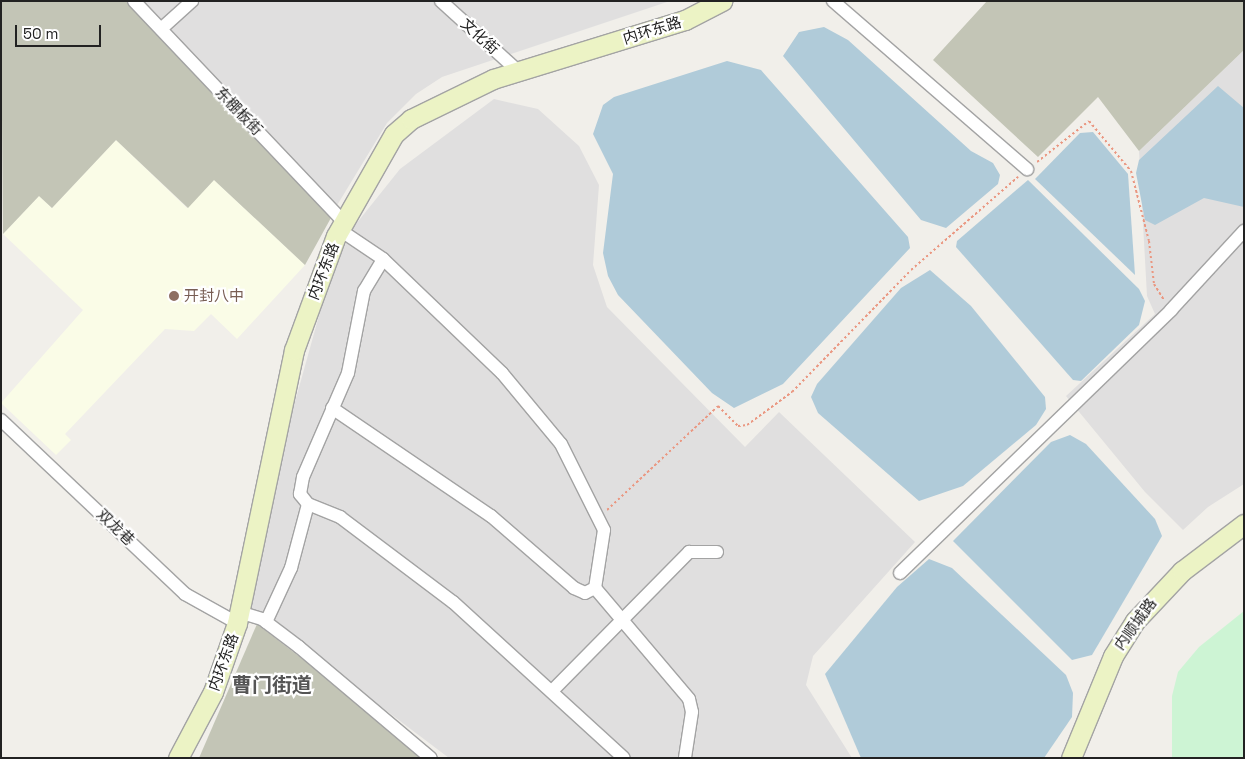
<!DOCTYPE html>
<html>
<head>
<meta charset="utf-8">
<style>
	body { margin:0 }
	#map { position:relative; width:1245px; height:759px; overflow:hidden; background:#f1efea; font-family:"Space Grotesk","Noto Sans SC",sans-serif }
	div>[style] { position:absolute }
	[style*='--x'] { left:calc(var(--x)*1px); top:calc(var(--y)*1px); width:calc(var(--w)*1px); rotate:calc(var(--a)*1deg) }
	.residential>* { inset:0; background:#e0dfdf }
	.education>* { inset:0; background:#fafce7 }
	.construction>* { inset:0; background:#c3c5b6 }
	.park>* { inset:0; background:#cdf4d4 }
	.water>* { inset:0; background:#b0cbd9 }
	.path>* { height:2px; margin-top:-1px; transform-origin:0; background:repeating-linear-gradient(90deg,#ea9781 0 2.5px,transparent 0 5px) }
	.roads { filter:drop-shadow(1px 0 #a3a3a3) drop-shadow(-1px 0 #a3a3a3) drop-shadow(0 1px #a3a3a3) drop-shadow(0 -1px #a3a3a3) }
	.street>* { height:12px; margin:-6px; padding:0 6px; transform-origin:6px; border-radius:6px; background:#fff }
	.secondary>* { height:19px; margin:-9.5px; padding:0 9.5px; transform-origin:9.5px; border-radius:9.5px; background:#ecf3c5 }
	.dots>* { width:14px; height:14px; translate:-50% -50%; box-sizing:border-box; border:2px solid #fff; border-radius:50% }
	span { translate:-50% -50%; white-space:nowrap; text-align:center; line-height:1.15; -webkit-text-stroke:4.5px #fff; paint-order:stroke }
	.street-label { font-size:15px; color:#222 }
	.education-label { font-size:15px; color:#785e54 }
	.left { translate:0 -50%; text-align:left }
	.district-label { font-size:20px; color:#555; font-weight:700 }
	.frame { position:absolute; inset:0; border:2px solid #222; pointer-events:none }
	.scale { position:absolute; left:15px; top:25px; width:86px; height:22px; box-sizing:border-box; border:2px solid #222; border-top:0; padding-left:6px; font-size:15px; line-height:18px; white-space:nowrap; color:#222; -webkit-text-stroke:4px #fff; paint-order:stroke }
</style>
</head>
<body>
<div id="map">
	<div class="residential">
		<div style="clip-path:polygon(142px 1px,670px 1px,442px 77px,416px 94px,387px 123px,336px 207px)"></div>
		<div style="clip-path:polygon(1244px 50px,1244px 484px,1208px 507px,1183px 530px,1145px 492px,1066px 396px,1155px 314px,1147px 296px,1139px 151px)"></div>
		<div style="clip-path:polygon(494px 99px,538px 109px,579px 146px,599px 185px,593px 265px,607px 307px,745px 447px,779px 412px,915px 542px,813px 656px,806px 685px,852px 758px,449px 758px,249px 607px,286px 434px,327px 287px,352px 229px,400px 169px)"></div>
	</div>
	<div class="education">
		<div style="clip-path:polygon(116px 140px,187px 208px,214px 180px,305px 265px,237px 339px,211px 314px,194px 331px,165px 329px,65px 434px,71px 440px,56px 455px,1px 403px,83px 310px,3px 234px,39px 196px,52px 208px)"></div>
	</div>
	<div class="construction">
		<div style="clip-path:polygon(1px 1px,128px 1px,332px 216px,305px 265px,214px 180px,188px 208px,116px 140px,52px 208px,39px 196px,3px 234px)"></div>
		<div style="clip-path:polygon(987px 1px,1244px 1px,1244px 50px,1139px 151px,1098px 97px,1038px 157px,933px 60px)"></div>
		<div style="clip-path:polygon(257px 624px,348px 694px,423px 758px,199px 758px)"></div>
	</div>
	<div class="park">
		<div style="clip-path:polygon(1244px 611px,1244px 758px,1172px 758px,1172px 696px,1178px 672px,1199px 647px)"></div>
	</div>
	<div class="water">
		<div style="clip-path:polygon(824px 27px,848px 40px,971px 151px,993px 163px,1000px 175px,998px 184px,946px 228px,921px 220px,783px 56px,799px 32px)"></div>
		<div style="clip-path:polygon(727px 61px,761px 70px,908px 237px,910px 248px,783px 384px,734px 408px,712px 393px,618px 295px,608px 276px,603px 253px,613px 174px,593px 134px,603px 105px,614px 97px)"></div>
		<div style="clip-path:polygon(1218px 86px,1244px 108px,1244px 207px,1204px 198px,1155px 225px,1145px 220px,1136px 173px,1139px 160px)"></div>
		<div style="clip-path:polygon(1093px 132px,1128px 174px,1135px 275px,1035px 179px,1080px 133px)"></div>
		<div style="clip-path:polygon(1028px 180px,1139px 289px,1145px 301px,1139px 325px,1081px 381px,1073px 380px,956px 247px,957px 241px)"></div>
		<div style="clip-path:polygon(930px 270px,971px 306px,1045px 397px,1046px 409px,1036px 425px,963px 486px,919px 501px,818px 413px,811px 397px,817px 384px,901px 288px)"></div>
		<div style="clip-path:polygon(1070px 435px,1086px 444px,1155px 519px,1162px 536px,1092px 655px,1072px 660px,953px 541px,1051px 442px)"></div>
		<div style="clip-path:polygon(929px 559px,952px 568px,1066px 675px,1073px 693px,1072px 717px,1044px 758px,861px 758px,825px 674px,897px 587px)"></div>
	</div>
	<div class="path">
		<div style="--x:1037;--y:162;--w:66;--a:-38.3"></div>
		<div style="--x:1089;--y:121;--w:65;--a:50"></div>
		<div style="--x:1131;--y:171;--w:72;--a:75.6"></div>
		<div style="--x:1149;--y:241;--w:43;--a:83.4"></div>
		<div style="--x:1154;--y:284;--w:19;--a:58"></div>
		<div style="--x:607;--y:510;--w:152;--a:-43.1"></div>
		<div style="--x:718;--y:406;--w:28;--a:45"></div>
		<div style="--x:738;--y:426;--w:9;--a:-6"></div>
		<div style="--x:747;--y:425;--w:56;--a:-36.3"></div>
		<div style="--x:792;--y:392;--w:170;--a:-45.7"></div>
		<div style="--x:911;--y:270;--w:142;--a:-41"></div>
	</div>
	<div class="roads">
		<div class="street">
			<div style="--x:134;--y:1;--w:305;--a:46.5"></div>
			<div style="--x:441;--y:1;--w:104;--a:42.3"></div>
			<div style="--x:833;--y:1;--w:257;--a:40.9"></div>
			<div style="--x:161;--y:29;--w:42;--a:-42.1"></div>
			<div style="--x:340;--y:230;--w:52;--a:34"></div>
			<div style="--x:383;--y:259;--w:165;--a:43.8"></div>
			<div style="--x:502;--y:373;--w:92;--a:50.3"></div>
			<div style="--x:561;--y:444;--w:96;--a:63.4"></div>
			<div style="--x:604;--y:530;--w:59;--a:98.8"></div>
			<div style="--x:595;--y:588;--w:145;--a:49.7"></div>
			<div style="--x:689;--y:699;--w:13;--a:77"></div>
			<div style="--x:692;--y:712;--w:47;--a:98.7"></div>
			<div style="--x:332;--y:408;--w:192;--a:34.2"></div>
			<div style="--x:491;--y:516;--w:110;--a:40.9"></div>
			<div style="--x:574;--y:588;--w:12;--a:24"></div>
			<div style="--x:585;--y:593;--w:11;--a:-27"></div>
			<div style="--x:1;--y:420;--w:253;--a:43.4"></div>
			<div style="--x:185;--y:594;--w:60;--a:29.1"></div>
			<div style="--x:308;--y:504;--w:35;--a:22"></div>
			<div style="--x:340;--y:517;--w:141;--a:37"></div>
			<div style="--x:453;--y:602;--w:231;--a:42.4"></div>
			<div style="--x:900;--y:573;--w:378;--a:-44.1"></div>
			<div style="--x:1171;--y:310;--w:108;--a:-47.3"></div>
			<div style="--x:239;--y:612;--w:24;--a:17"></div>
			<div style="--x:262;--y:619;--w:46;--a:37.1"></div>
			<div style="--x:299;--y:647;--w:172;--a:40.1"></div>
			<div style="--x:266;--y:622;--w:60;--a:-65.2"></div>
			<div style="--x:291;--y:568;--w:66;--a:-75.1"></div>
			<div style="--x:308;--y:504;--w:13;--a:-129"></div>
			<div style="--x:300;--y:494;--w:17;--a:-80"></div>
			<div style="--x:303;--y:477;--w:113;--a:-66.6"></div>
			<div style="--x:348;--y:373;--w:84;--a:-79"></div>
			<div style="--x:364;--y:291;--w:37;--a:-59"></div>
			<div style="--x:553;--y:690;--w:194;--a:-45.4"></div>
			<div style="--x:689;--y:552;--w:28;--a:0"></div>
		</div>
		<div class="secondary">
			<div style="--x:178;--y:758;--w:75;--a:-62.1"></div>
			<div style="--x:213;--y:692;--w:73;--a:-70.8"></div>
			<div style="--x:237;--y:623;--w:279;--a:-78.2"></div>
			<div style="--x:294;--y:350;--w:121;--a:-69.8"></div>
			<div style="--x:336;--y:236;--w:117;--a:-60.4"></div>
			<div style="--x:394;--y:134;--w:23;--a:-41"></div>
			<div style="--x:411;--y:119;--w:91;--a:-26"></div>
			<div style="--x:493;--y:79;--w:201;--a:-17.1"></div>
			<div style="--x:685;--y:20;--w:42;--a:-27.2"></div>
			<div style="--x:1071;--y:758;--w:110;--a:-67.6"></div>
			<div style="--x:1113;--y:656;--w:41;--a:-57.8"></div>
			<div style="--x:1135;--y:621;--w:69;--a:-46.8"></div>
			<div style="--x:1182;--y:571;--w:78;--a:-37.2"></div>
		</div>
	</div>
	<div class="dots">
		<div style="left:174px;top:296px;background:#8d6e63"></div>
	</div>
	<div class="street-label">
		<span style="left:652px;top:30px;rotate:-17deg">内环东路</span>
		<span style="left:480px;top:36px;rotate:42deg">文化街</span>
		<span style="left:239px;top:111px;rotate:46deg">东棚板街</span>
		<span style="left:323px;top:271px;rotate:-69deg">内环东路</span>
		<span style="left:116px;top:527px;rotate:44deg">双龙巷</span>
		<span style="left:1135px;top:624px;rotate:-54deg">内顺城路</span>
		<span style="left:223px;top:662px;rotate:-70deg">内环东路</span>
	</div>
	<div class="education-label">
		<span class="left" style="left:184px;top:296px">开封八中</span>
	</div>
	<div class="district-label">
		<span style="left:272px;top:685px">曹门街道</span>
	</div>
	<div class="frame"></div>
	<div class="scale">50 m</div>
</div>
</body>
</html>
